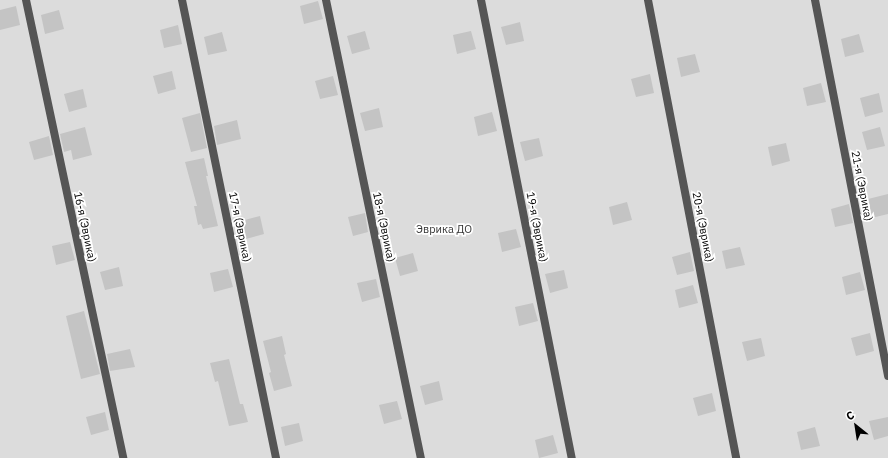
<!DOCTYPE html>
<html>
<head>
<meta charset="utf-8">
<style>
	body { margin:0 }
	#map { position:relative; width:888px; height:458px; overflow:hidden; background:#fff; font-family:"IBM Plex Sans",sans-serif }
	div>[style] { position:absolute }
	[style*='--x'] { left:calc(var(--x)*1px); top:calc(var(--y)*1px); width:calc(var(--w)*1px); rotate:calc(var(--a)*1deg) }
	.green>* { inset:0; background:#dcdcdc }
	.building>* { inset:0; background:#c4c4c4 }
	.service>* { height:8px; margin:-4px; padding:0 4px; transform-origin:4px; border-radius:4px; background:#555 }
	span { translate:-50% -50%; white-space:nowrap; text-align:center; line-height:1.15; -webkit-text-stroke:3.5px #fff; paint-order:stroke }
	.street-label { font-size:11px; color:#000 }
	.park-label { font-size:11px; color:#333 }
	.north { position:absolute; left:836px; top:406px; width:40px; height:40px; -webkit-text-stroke:3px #fff; paint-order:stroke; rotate:330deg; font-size:11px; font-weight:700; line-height:16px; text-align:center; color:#000 }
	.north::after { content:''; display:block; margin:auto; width:14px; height:18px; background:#000; clip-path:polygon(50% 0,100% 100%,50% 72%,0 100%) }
</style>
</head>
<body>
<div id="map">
	<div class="green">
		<div style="clip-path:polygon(0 0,888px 0,888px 458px,0 458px)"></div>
	</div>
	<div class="building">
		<div style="clip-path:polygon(318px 1px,323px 19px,304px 24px,300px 6px)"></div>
		<div style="clip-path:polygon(16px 6px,20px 25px,0 30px,0 10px)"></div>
		<div style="clip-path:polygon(59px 10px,64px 29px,45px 34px,41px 15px)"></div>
		<div style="clip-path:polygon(520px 22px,524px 41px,506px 45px,501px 27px)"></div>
		<div style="clip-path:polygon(178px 25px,182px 44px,164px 48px,160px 30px)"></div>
		<div style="clip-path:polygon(365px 31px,370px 49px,352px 54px,347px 36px)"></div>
		<div style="clip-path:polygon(471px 31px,476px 49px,457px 54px,453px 35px)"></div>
		<div style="clip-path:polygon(222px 32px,227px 51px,208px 55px,204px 37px)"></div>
		<div style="clip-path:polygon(859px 34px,864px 52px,845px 57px,841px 39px)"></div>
		<div style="clip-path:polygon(695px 54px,700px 72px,681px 77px,677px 58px)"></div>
		<div style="clip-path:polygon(172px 71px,176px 89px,158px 94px,153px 76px)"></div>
		<div style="clip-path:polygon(650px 74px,654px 93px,636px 97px,631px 79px)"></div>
		<div style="clip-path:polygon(333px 76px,338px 95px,320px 99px,315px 81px)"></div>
		<div style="clip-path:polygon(821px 83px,826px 102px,807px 106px,803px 88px)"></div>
		<div style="clip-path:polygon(83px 89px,87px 107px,69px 112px,64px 94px)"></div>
		<div style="clip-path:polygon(879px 93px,883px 112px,865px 117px,860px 98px)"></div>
		<div style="clip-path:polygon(379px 108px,383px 127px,365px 131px,360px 113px)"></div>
		<div style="clip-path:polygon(492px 112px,497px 131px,478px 136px,474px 117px)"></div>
		<div style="clip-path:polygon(200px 113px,207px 148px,191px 152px,182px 118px)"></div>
		<div style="clip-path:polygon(237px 120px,241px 139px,217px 145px,214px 126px)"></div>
		<div style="clip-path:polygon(85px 127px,92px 155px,73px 160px,71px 150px,64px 152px,60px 134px)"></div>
		<div style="clip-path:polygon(880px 127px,885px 146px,867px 150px,862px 132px)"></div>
		<div style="clip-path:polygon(49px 136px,53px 155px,34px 160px,29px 142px)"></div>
		<div style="clip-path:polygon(539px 138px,543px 156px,525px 161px,520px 142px)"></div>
		<div style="clip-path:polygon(786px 143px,790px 161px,772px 166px,768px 147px)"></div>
		<div style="clip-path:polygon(204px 158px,208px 176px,206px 176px,218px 226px,203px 229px,201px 224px,198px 225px,194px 206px,197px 206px,185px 162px)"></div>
		<div style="clip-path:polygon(888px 194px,888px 214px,863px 220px,860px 201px)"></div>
		<div style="clip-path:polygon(627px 202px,632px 220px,613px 225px,609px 207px)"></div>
		<div style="clip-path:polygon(849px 204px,853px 223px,835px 227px,831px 209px)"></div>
		<div style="clip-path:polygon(365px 213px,368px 232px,353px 236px,348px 217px)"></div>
		<div style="clip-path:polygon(260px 216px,264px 234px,246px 239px,241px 221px)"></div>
		<div style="clip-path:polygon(516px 229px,521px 247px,502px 252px,498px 233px)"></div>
		<div style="clip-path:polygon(70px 242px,75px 260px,56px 265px,52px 246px)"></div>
		<div style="clip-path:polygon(740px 247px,745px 265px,726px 269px,722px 251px)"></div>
		<div style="clip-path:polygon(690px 252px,694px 271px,677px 275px,672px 257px)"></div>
		<div style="clip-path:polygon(413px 253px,418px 271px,400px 276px,395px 258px)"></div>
		<div style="clip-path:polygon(119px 267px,123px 286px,105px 290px,100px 272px)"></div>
		<div style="clip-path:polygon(228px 269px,233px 287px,214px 292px,210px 273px)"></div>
		<div style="clip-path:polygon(564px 270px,568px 288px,550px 293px,545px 274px)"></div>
		<div style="clip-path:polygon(860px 272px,865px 290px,846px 295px,842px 277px)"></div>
		<div style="clip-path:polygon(376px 279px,380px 297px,362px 302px,357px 283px)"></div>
		<div style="clip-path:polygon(693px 285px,698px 303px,679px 308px,675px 290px)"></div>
		<div style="clip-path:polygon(533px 303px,538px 321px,519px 326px,515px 307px)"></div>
		<div style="clip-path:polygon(84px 311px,100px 374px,81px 379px,66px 316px)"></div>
		<div style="clip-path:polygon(870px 333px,874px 351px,856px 356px,851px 338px)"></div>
		<div style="clip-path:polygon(282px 336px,286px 354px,284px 355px,292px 386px,274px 391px,269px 373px,271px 372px,263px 341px)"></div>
		<div style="clip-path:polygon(761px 338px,765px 356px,747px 361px,742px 342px)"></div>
		<div style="clip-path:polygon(130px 349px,135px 367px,110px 371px,107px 354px)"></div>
		<div style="clip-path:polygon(229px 359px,240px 404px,243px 404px,248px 422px,229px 426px,218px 381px,215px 382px,210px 363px)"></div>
		<div style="clip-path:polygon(439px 381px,443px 400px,425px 405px,420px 386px)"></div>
		<div style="clip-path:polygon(712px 393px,716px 411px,698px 416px,693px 398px)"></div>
		<div style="clip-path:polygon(397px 401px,402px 419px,384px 424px,379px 405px)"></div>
		<div style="clip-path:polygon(105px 412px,109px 430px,91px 435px,86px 417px)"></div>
		<div style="clip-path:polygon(888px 417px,888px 436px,874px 440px,869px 421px)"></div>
		<div style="clip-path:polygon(299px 423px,303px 441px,285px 446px,281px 427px)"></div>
		<div style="clip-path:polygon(815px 427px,820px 446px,801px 450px,797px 432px)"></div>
		<div style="clip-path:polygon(553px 435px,558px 453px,539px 458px,535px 440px)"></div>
	</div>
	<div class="service">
		<div style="--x:26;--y:0;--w:468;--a:78"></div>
		<div style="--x:182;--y:0;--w:468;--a:78.4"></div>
		<div style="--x:326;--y:0;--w:468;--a:78.3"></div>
		<div style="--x:481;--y:0;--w:467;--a:78.8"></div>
		<div style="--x:648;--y:0;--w:466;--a:79.1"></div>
		<div style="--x:815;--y:0;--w:383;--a:79"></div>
	</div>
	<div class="street-label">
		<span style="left:862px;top:186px;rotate:79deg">21-я (Эврика)</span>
		<span style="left:85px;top:227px;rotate:78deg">16-я (Эврика)</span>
		<span style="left:240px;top:227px;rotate:78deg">17-я (Эврика)</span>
		<span style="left:384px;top:227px;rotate:78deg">18-я (Эврика)</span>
		<span style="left:537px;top:227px;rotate:79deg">19-я (Эврика)</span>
		<span style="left:703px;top:227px;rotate:79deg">20-я (Эврика)</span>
	</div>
	<div class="park-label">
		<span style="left:444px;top:229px">Эврика ДО</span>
	</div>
	<div class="north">С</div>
</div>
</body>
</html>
